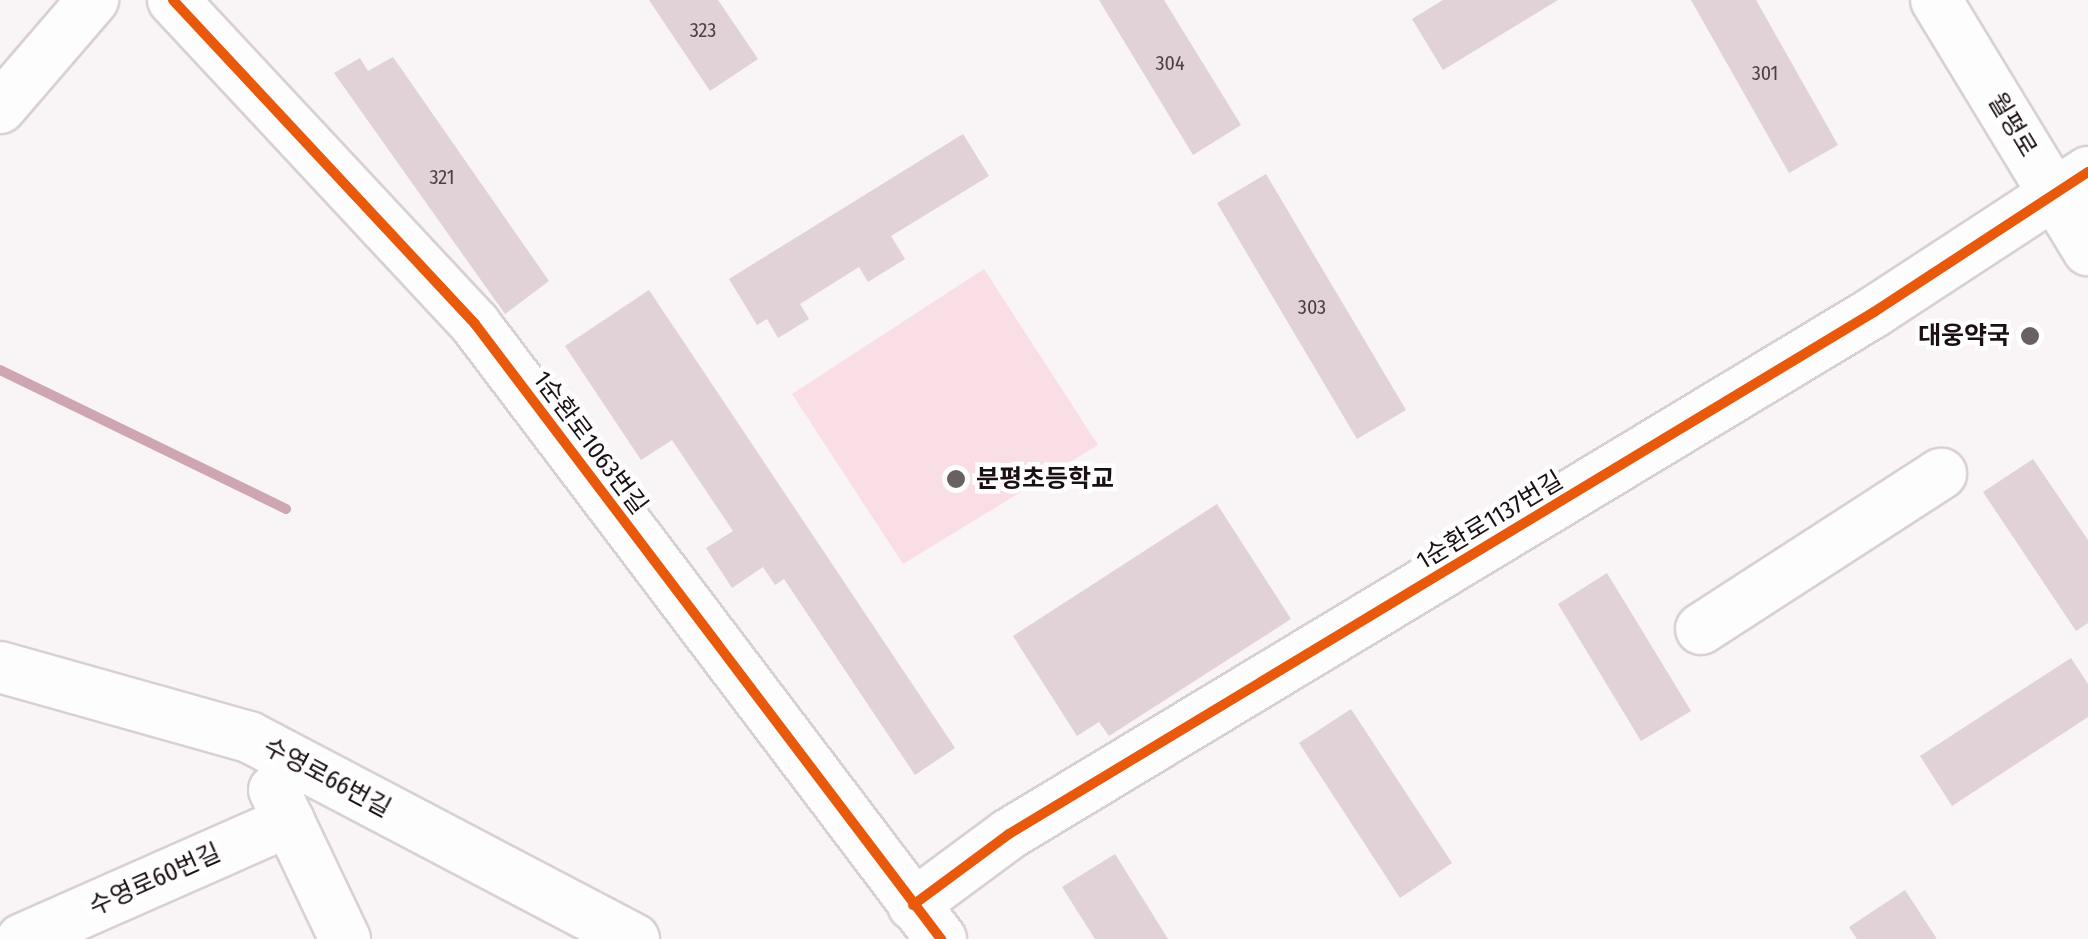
<!DOCTYPE html>
<html>
<head>
<meta charset="utf-8">
<style>
	body { margin:0 }
	#map { position:relative; width:2088px; height:939px; overflow:hidden; background:#f9f4f6; font-family:"Fira Sans Condensed","Noto Sans KR",sans-serif }
	div>[style] { position:absolute }
	[style*='--x'] { left:calc(var(--x)*1px); top:calc(var(--y)*1px); width:calc(var(--w)*1px); rotate:calc(var(--a)*1deg) }
	.green>* { inset:0; background:#f9dee6 }
	.stream>* { height:10px; margin:-5px; padding:0 5px; transform-origin:5px; border-radius:5px; background:#cda6b1 }
	.building>* { inset:0; background:#e0d2d7 }
	.roads { filter:drop-shadow(2px 0 #d9d0d3) drop-shadow(-2px 0 #d9d0d3) drop-shadow(0 2px #d9d0d3) drop-shadow(0 -2px #d9d0d3) }
	.minor>* { height:50px; margin:-25px; padding:0 25px; transform-origin:25px; border-radius:25px; background:#fefdfe }
	.cycleway>* { height:10px; margin:-5px; padding:0 5px; transform-origin:5px; border-radius:5px; background:#e8590c }
	.dots>* { width:28px; height:28px; translate:-50% -50%; box-sizing:border-box; border:5px solid #fff; border-radius:50% }
	span { translate:-50% -50%; white-space:nowrap; text-align:center; line-height:1.15; -webkit-text-stroke:9px #fff; paint-order:stroke }
	.number-label { font-size:20px; color:#4c4044 }
	.number-label span { -webkit-text-stroke-width:0 }
	.street-label { font-size:25px; color:#1b1013 }
	.poi-label { font-size:25px; color:#1b1013; font-weight:700 }
	.right { translate:-100% -50%; text-align:right }
	.left { translate:0 -50%; text-align:left }
</style>
</head>
<body>
<div id="map">
	<div class="green">
		<div style="clip-path:polygon(984px 269px,1098px 445px,903px 564px,792px 394px)"></div>
	</div>
	<div class="stream">
		<div style="--x:0;--y:370;--w:318;--a:25.9"></div>
	</div>
	<div class="building">
		<div style="clip-path:polygon(649px 0,718px 0,758px 59px,710px 91px)"></div>
		<div style="clip-path:polygon(1099px 0,1164px 0,1241px 125px,1193px 155px)"></div>
		<div style="clip-path:polygon(1443px 0,1558px 0,1443px 70px,1412px 19px)"></div>
		<div style="clip-path:polygon(1691px 0,1756px 0,1838px 145px,1789px 173px)"></div>
		<div style="clip-path:polygon(393px 57px,549px 281px,505px 314px,334px 73px,360px 58px,368px 71px)"></div>
		<div style="clip-path:polygon(963px 134px,989px 176px,891px 236px,905px 259px,868px 282px,859px 267px,800px 304px,809px 319px,778px 338px,767px 319px,757px 325px,729px 279px)"></div>
		<div style="clip-path:polygon(1266px 174px,1406px 410px,1357px 439px,1217px 203px)"></div>
		<div style="clip-path:polygon(649px 290px,955px 748px,915px 775px,784px 579px,775px 585px,763px 567px,732px 588px,706px 548px,733px 531px,672px 440px,641px 460px,565px 346px)"></div>
		<div style="clip-path:polygon(2033px 459px,2088px 540px,2088px 623px,2076px 631px,1983px 492px)"></div>
		<div style="clip-path:polygon(1217px 504px,1291px 619px,1109px 736px,1099px 722px,1077px 736px,1013px 636px)"></div>
		<div style="clip-path:polygon(1607px 573px,1691px 711px,1641px 741px,1558px 604px)"></div>
		<div style="clip-path:polygon(2071px 658px,2088px 684px,2088px 717px,1952px 806px,1920px 756px)"></div>
		<div style="clip-path:polygon(1351px 709px,1452px 863px,1400px 898px,1299px 743px)"></div>
		<div style="clip-path:polygon(1115px 854px,1168px 939px,1095px 939px,1062px 887px)"></div>
		<div style="clip-path:polygon(1905px 890px,1937px 939px,1857px 939px,1849px 927px)"></div>
	</div>
	<div class="roads">
		<div class="minor">
			<div style="--x:173;--y:0;--w:443;--a:47"></div>
			<div style="--x:475;--y:324;--w:772;--a:52.85"></div>
			<div style="--x:1936;--y:0;--w:293;--a:58.7"></div>
			<div style="--x:0;--y:108;--w:143;--a:-49.3"></div>
			<div style="--x:1701;--y:629;--w:286;--a:-32.9"></div>
			<div style="--x:0;--y:667;--w:259;--a:15.7"></div>
			<div style="--x:249;--y:737;--w:435;--a:27.7"></div>
			<div style="--x:274;--y:790;--w:165;--a:64.5"></div>
			<div style="--x:913;--y:905;--w:119;--a:-36.5"></div>
			<div style="--x:1009;--y:834;--w:1010;--a:-31.11"></div>
			<div style="--x:1874;--y:312;--w:256;--a:-33.2"></div>
			<div style="--x:22;--y:939;--w:292;--a:-23.8"></div>
		</div>
	</div>
	<div class="cycleway">
		<div style="--x:173;--y:0;--w:443;--a:47"></div>
		<div style="--x:475;--y:324;--w:772;--a:52.85"></div>
		<div style="--x:913;--y:905;--w:119;--a:-36.5"></div>
		<div style="--x:1009;--y:834;--w:1010;--a:-31.11"></div>
		<div style="--x:1874;--y:312;--w:256;--a:-33.2"></div>
	</div>
	<div class="dots">
		<div style="left:2030px;top:336px;background:#696062"></div>
		<div style="left:956px;top:479px;background:#696062"></div>
	</div>
	<div class="number-label">
		<span style="left:703px;top:30px">323</span>
		<span style="left:1170px;top:63px">304</span>
		<span style="left:1765px;top:73px">301</span>
		<span style="left:442px;top:177px">321</span>
		<span style="left:1312px;top:307px">303</span>
	</div>
	<div class="street-label">
		<span style="left:2012px;top:125px;rotate:59deg">월평로</span>
		<span style="left:590px;top:443px;rotate:53deg">1순환로1063번길</span>
		<span style="left:1490px;top:521px;rotate:-31deg">1순환로1137번길</span>
		<span style="left:327px;top:778px;rotate:28deg">수영로66번길</span>
		<span style="left:155px;top:880px;rotate:-24deg">수영로60번길</span>
	</div>
	<div class="poi-label">
		<span class="right" style="left:2010px;top:336px">대웅약국</span>
		<span class="left" style="left:976px;top:479px">분평초등학교</span>
	</div>
</div>
</body>
</html>
